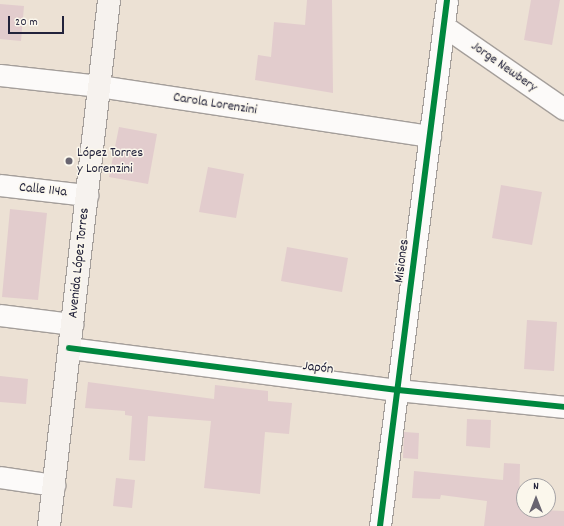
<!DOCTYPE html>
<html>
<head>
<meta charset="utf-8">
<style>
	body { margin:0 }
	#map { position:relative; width:564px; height:526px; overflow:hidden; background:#ece1d4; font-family:Dekko,sans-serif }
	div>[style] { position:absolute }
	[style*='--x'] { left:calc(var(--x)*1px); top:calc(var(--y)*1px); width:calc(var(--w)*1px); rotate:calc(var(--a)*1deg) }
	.building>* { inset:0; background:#e2cccd }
	.roads { filter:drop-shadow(1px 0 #a49e9a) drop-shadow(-1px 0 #a49e9a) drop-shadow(0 1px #a49e9a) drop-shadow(0 -1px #a49e9a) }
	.minor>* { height:21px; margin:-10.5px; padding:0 10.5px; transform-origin:10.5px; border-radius:10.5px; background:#fcfaf9 }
	.secondary>* { height:22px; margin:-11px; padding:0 11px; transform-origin:11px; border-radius:11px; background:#f6f2ee }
	.cycleway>* { height:6px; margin:-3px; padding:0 3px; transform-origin:3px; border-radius:3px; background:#00873e }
	.dots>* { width:11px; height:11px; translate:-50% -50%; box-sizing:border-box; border:2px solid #fbf7ec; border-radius:50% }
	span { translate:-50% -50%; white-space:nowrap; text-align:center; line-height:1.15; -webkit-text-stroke:3px #fbf7ec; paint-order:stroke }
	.street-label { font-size:14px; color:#22223b }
	.poi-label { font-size:14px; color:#22223b }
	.left { translate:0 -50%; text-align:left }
	.north { position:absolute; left:516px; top:478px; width:40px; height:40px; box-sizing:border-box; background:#fbf7ec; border:1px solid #a4a2a5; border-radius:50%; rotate:0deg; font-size:11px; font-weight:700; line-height:16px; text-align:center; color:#22223b }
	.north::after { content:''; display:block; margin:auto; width:14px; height:18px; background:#696571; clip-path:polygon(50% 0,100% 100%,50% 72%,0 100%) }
	.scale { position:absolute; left:8px; top:16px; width:56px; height:18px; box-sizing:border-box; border:2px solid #22223b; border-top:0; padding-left:5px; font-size:12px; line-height:14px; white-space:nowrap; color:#22223b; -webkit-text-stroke:3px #fbf7ec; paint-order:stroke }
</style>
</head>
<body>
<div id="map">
	<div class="building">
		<div style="clip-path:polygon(307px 0,332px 0,333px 93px,255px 80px,258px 55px,271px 57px,274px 22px,305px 25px)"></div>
		<div style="clip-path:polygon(531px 0,560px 0,552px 45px,524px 40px)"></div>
		<div style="clip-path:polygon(0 4px,24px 6px,21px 41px,0 39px)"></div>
		<div style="clip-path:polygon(119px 127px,157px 134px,148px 184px,109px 177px)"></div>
		<div style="clip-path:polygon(208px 167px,244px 174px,236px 218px,199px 212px)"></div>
		<div style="clip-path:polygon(501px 185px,542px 192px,532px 245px,492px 238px)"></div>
		<div style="clip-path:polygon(10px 209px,47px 213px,38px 300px,2px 297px)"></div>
		<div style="clip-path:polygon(287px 247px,348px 258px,342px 292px,281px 281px)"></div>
		<div style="clip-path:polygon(527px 320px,557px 322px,554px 371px,524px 369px)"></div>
		<div style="clip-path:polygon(0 376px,28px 379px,26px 404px,0 402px)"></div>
		<div style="clip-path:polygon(88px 382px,214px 399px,215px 385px,268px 391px,268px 401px,292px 403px,289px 434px,265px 432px,260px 494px,204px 488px,211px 421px,148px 416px,145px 461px,129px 460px,132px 416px,125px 415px,125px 411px,85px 408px)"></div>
		<div style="clip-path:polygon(467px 419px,491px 420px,490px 448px,466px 446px)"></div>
		<div style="clip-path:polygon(404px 432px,419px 433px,418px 459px,403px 458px)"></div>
		<div style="clip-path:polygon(504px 463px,520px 464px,519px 509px,564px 511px,564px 526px,484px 526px,487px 501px,441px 495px,440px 499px,412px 498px,414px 471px,503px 480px)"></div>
		<div style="clip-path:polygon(116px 478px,135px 480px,132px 508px,113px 506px)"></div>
	</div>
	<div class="roads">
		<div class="minor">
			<div style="--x:444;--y:26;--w:146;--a:34.7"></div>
			<div style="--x:0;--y:75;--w:100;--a:6.3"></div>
			<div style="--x:99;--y:86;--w:335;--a:8.6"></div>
			<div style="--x:0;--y:185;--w:88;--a:6.6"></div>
			<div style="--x:0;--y:315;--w:73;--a:7.1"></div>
			<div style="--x:69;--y:348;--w:332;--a:7.3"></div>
			<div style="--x:398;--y:390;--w:167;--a:5.8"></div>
			<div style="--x:0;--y:477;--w:55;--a:8.4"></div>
			<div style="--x:380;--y:526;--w:530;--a:-82.74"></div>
		</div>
		<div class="secondary">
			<div style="--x:49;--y:526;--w:529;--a:-83.49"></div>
		</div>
	</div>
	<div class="cycleway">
		<div style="--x:69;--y:348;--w:332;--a:7.3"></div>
		<div style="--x:398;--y:390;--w:167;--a:5.8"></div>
		<div style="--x:380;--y:526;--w:530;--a:-82.74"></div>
	</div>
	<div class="dots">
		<div style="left:69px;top:161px;background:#696571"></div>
	</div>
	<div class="street-label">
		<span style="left:504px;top:67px;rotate:35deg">Jorge Newbery</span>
		<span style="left:215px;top:104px;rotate:9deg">Carola Lorenzini</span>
		<span style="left:43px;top:190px;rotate:6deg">Calle 114a</span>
		<span style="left:402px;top:261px;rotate:-83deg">Misiones</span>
		<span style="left:79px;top:263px;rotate:-84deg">Avenida López Torres</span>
		<span style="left:318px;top:368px;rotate:7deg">Japón</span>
	</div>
	<div class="poi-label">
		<span class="left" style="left:77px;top:161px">López Torres<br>y Lorenzini</span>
	</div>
	<div class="north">N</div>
	<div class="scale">20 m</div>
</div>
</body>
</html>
